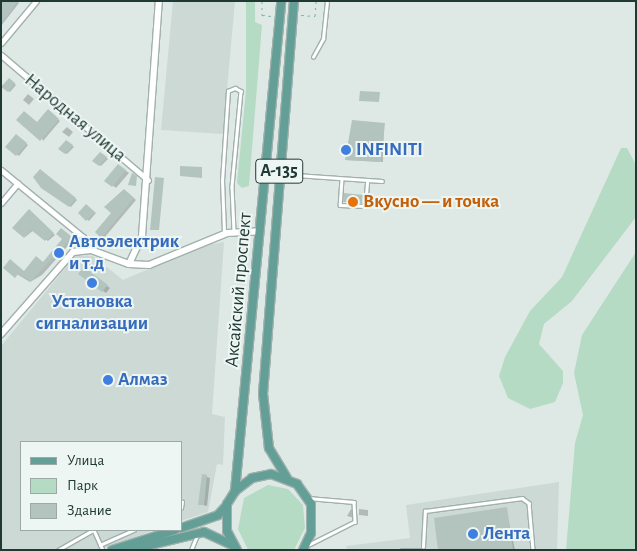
<!DOCTYPE html>
<html>
<head>
<meta charset="utf-8">
<style>
	body { margin:0 }
	#map { position:relative; width:637px; height:551px; overflow:hidden; background:#dee9e6; font-family:"Alegreya Sans",sans-serif }
	div>[style] { position:absolute }
	[style*='--x'] { left:calc(var(--x)*1px); top:calc(var(--y)*1px); width:calc(var(--w)*1px); rotate:calc(var(--a)*1deg) }
	.built>* { inset:0; background:#ccd9d5 }
	.green>* { inset:0; background:#b6dbc4 }
	.shadow>* { inset:0; background:#0003 }
	.building>* { inset:0; background:#b3c4bf }
	.path>* { height:1px; margin-top:-0.5px; transform-origin:0; background:repeating-linear-gradient(90deg,#7eada4 0 2.5px,transparent 0 6.5px) }
	.roads { filter:drop-shadow(1px 0 #a1b1ad) drop-shadow(-1px 0 #a1b1ad) drop-shadow(0 1px #a1b1ad) drop-shadow(0 -1px #a1b1ad) }
	.service>* { height:2.5px; margin:-1.25px; padding:0 1.25px; transform-origin:1.25px; border-radius:1.25px; background:#fff }
	.minor>* { height:5px; margin:-2.5px; padding:0 2.5px; transform-origin:2.5px; border-radius:2.5px; background:#fff }
	.tertiary>* { height:6px; margin:-3px; padding:0 3px; transform-origin:3px; border-radius:3px; background:#fff }
	.primary>* { height:8px; margin:-4px; padding:0 4px; transform-origin:4px; border-radius:4px; background:#639f96 }
	.dots>* { width:14px; height:14px; translate:-50% -50%; box-sizing:border-box; border:2px solid #eef6f3; border-radius:50% }
	span { translate:-50% -50%; white-space:nowrap; text-align:center; line-height:1.15; -webkit-text-stroke:4px #eef6f3; paint-order:stroke }
	.shield-label span { padding:1px 4px; background:#eef6f3; border:1px solid; border-radius:4px; -webkit-text-stroke-width:0 }
	.shield-label { font-size:18px; color:#203935; font-weight:700 }
	.street-label { font-size:19px; color:#203935 }
	.shop-label { font-size:19px; color:#366cbe; font-weight:700 }
	.left { translate:0 -50%; text-align:left }
	.food-label { font-size:19px; color:#c56008; font-weight:700 }
	.frame { position:absolute; inset:0; border:2px solid #203935; pointer-events:none }
	.legend { position:absolute; left:20px; top:441px; width:162px; height:90px; box-sizing:border-box; background:#eef6f3; border:1px solid #9caaa7; margin:0; padding:6px 9px; list-style:none; font-size:15px; color:#203935 }
	.legend li { display:flex; align-items:center; gap:10px; height:25px }
	.legend b { width:25px; border:1px solid #9caaa7 }
</style>
</head>
<body>
<div id="map">
	<div class="built">
		<div style="clip-path:polygon(173px 1px,235px 1px,223px 134px,161px 130px)"></div>
		<div style="clip-path:polygon(224px 242px,212px 414px,225px 417px,223px 465px,217px 464px,208px 512px,181px 521px,181px 442px,21px 442px,21px 530px,154px 530px,99px 550px,1px 550px,1px 346px,76px 255px,93px 256px,123px 280px,202px 246px)"></div>
		<div style="clip-path:polygon(559px 482px,557px 550px,347px 550px,346px 546px,410px 538px,406px 505px)"></div>
	</div>
	<div class="green">
		<div style="clip-path:polygon(246px 1px,255px 1px,255px 22px,262px 25px,249px 186px,242px 188px,237px 183px,246px 91px)"></div>
		<div style="clip-path:polygon(621px 148px,627px 148px,636px 165px,636px 217px,572px 301px,544px 324px,539px 344px,563px 371px,563px 383px,555px 402px,530px 409px,508px 398px,499px 376px,505px 357px,530px 311px,562px 277px)"></div>
		<div style="clip-path:polygon(636px 252px,636px 550px,566px 550px,575px 443px,583px 415px,574px 373px,582px 335px)"></div>
		<div style="clip-path:polygon(268px 485px,288px 489px,303px 505px,305px 528px,294px 550px,248px 550px,238px 529px,244px 498px)"></div>
	</div>
	<div class="shadow">
		<div style="clip-path:polygon(17px 1px,19px 3px,1px 26px,1px 12px)"></div>
		<div style="clip-path:polygon(11px 80px,16px 85px,10px 92px,8px 91px)"></div>
		<div style="clip-path:polygon(28px 94px,34px 99px,29px 105px,23px 100px)"></div>
		<div style="clip-path:polygon(50px 112px,60px 121px,43px 141px,37px 123px)"></div>
		<div style="clip-path:polygon(384px 124px,383px 162px,346px 160px)"></div>
		<div style="clip-path:polygon(67px 127px,73px 132px,69px 137px,62px 132px)"></div>
		<div style="clip-path:polygon(18px 137px,28px 145px,19px 156px,7px 147px)"></div>
		<div style="clip-path:polygon(68px 142px,74px 147px,67px 154px,65px 153px)"></div>
		<div style="clip-path:polygon(102px 154px,108px 159px,101px 166px,94px 161px)"></div>
		<div style="clip-path:polygon(121px 167px,129px 173px,116px 188px,106px 180px)"></div>
		<div style="clip-path:polygon(42px 172px,77px 200px,71px 207px,42px 187px)"></div>
		<div style="clip-path:polygon(127px 192px,136px 200px,104px 238px,97px 232px)"></div>
		<div style="clip-path:polygon(88px 207px,96px 213px,89px 221px,79px 213px)"></div>
		<div style="clip-path:polygon(31px 212px,55px 235px,48px 241px,34px 230px,25px 237px)"></div>
		<div style="clip-path:polygon(64px 231px,74px 239px,42px 275px,30px 282px,5px 267px,24px 272px,43px 263px,64px 238px)"></div>
		<div style="clip-path:polygon(87px 271px,110px 288px,106px 293px,80px 274px)"></div>
		<div style="clip-path:polygon(203px 476px,210px 478px,207px 506px,199px 504px)"></div>
		<div style="clip-path:polygon(351px 509px,354px 511px,354px 518px,347px 516px)"></div>
		<div style="clip-path:polygon(359px 509px,368px 510px,368px 516px,359px 515px)"></div>
		<div style="clip-path:polygon(506px 509px,515px 550px,440px 550px)"></div>
	</div>
	<div class="building">
		<div style="clip-path:polygon(1px 1px,18px 1px,1px 24px)"></div>
		<div style="clip-path:polygon(9px 78px,15px 83px,8px 92px,1px 87px)"></div>
		<div style="clip-path:polygon(360px 91px,380px 92px,379px 102px,359px 101px)"></div>
		<div style="clip-path:polygon(48px 109px,59px 119px,40px 141px,16px 120px,24px 111px,37px 122px)"></div>
		<div style="clip-path:polygon(352px 120px,385px 123px,381px 162px,345px 160px)"></div>
		<div style="clip-path:polygon(16px 134px,27px 143px,16px 156px,5px 147px)"></div>
		<div style="clip-path:polygon(66px 140px,73px 145px,65px 154px,58px 149px)"></div>
		<div style="clip-path:polygon(100px 152px,107px 157px,99px 166px,92px 161px)"></div>
		<div style="clip-path:polygon(118px 164px,126px 170px,112px 187px,104px 181px)"></div>
		<div style="clip-path:polygon(180px 166px,202px 167px,202px 178px,180px 176px)"></div>
		<div style="clip-path:polygon(40px 169px,76px 198px,69px 207px,41px 188px,33px 177px)"></div>
		<div style="clip-path:polygon(132px 173px,137px 176px,136px 186px,128px 185px)"></div>
		<div style="clip-path:polygon(155px 177px,164px 178px,159px 230px,150px 230px)"></div>
		<div style="clip-path:polygon(124px 189px,134px 198px,101px 238px,95px 232px,111px 213px,104px 207px)"></div>
		<div style="clip-path:polygon(344px 193px,363px 195px,362px 203px,343px 202px)"></div>
		<div style="clip-path:polygon(86px 204px,95px 212px,86px 221px,78px 213px)"></div>
		<div style="clip-path:polygon(29px 209px,54px 233px,45px 241px,31px 230px,24px 238px,12px 228px)"></div>
		<div style="clip-path:polygon(61px 228px,72px 237px,31px 281px,18px 274px,15px 278px,3px 268px,10px 259px,24px 271px,36px 256px,43px 262px,62px 239px,56px 234px)"></div>
		<div style="clip-path:polygon(84px 267px,108px 285px,102px 292px,78px 274px)"></div>
		<div style="clip-path:polygon(202px 474px,207px 475px,204px 505px,198px 505px)"></div>
		<div style="clip-path:polygon(507px 507px,513px 550px,438px 550px,434px 518px)"></div>
	</div>
	<div class="path">
		<div style="--x:262;--y:1;--w:14;--a:90"></div>
		<div style="--x:262;--y:15;--w:10;--a:6"></div>
		<div style="--x:301;--y:15;--w:14;--a:4"></div>
		<div style="--x:315;--y:16;--w:15;--a:-86"></div>
	</div>
	<div class="roads">
		<div class="service">
			<div style="--x:313;--y:57;--w:21;--a:-61"></div>
			<div style="--x:323;--y:39;--w:38;--a:-84"></div>
			<div style="--x:281;--y:174;--w:101;--a:4"></div>
			<div style="--x:342;--y:179;--w:26;--a:94"></div>
			<div style="--x:340;--y:205;--w:25;--a:2"></div>
			<div style="--x:365;--y:206;--w:25;--a:-85"></div>
			<div style="--x:224;--y:232;--w:51;--a:-92.2"></div>
			<div style="--x:222;--y:181;--w:90;--a:-86.2"></div>
			<div style="--x:228;--y:91;--w:8;--a:-23"></div>
			<div style="--x:235;--y:88;--w:7;--a:27"></div>
			<div style="--x:241;--y:91;--w:96;--a:95.4"></div>
			<div style="--x:232;--y:187;--w:44;--a:87.4"></div>
			<div style="--x:308;--y:498;--w:46;--a:5"></div>
			<div style="--x:354;--y:502;--w:20;--a:87"></div>
			<div style="--x:355;--y:522;--w:51;--a:153.4"></div>
			<div style="--x:181;--y:508;--w:6;--a:-81"></div>
			<div style="--x:94;--y:530;--w:22;--a:66"></div>
			<div style="--x:100;--y:545;--w:37;--a:-24"></div>
			<div style="--x:423;--y:547;--w:36;--a:-87"></div>
			<div style="--x:425;--y:511;--w:98;--a:-7.6"></div>
			<div style="--x:522;--y:498;--w:9;--a:36"></div>
			<div style="--x:529;--y:503;--w:47;--a:85.1"></div>
			<div style="--x:58;--y:550;--w:40;--a:-29.7"></div>
			<div style="--x:191;--y:550;--w:16;--a:-68"></div>
			<div style="--x:402;--y:550;--w:22;--a:0"></div>
		</div>
		<div class="minor">
			<div style="--x:1;--y:43;--w:55;--a:-50.2"></div>
			<div style="--x:1;--y:55;--w:193;--a:40.4"></div>
			<div style="--x:1;--y:170;--w:106;--a:39.3"></div>
			<div style="--x:83;--y:237;--w:11;--a:90"></div>
			<div style="--x:1;--y:203;--w:26;--a:-50"></div>
		</div>
		<div class="tertiary">
			<div style="--x:129;--y:264;--w:31;--a:-65"></div>
			<div style="--x:142;--y:236;--w:236;--a:-85.9"></div>
			<div style="--x:1;--y:334;--w:109;--a:-48.7"></div>
			<div style="--x:73;--y:252;--w:18;--a:-6"></div>
			<div style="--x:91;--y:250;--w:40;--a:20.2"></div>
			<div style="--x:129;--y:264;--w:20;--a:3"></div>
			<div style="--x:149;--y:265;--w:84;--a:-22.3"></div>
			<div style="--x:227;--y:233;--w:33;--a:-3"></div>
		</div>
		<div class="primary">
			<div style="--x:287;--y:478;--w:35;--a:-121"></div>
			<div style="--x:269;--y:448;--w:54;--a:-96.3"></div>
			<div style="--x:263;--y:394;--w:394;--a:-85.5"></div>
			<div style="--x:235;--y:491;--w:492;--a:-84.6"></div>
			<div style="--x:181;--y:528;--w:39;--a:-19"></div>
			<div style="--x:218;--y:515;--w:12;--a:-48"></div>
			<div style="--x:112;--y:550;--w:66;--a:-17.6"></div>
			<div style="--x:129;--y:550;--w:77;--a:-13.5"></div>
			<div style="--x:204;--y:532;--w:33;--a:25"></div>
			<div style="--x:237;--y:550;--w:21;--a:-118"></div>
			<div style="--x:227;--y:531;--w:27;--a:-90"></div>
			<div style="--x:227;--y:504;--w:15;--a:-58"></div>
			<div style="--x:235;--y:491;--w:21;--a:-37"></div>
			<div style="--x:252;--y:478;--w:19;--a:-12"></div>
			<div style="--x:271;--y:474;--w:28;--a:21"></div>
			<div style="--x:297;--y:484;--w:24;--a:55"></div>
			<div style="--x:311;--y:504;--w:29;--a:90"></div>
			<div style="--x:311;--y:533;--w:19;--a:115"></div>
		</div>
	</div>
	<div class="dots">
		<div style="left:346px;top:150px;background:#3f7fe0"></div>
		<div style="left:353px;top:202px;background:#e8710a"></div>
		<div style="left:59px;top:253px;background:#3f7fe0"></div>
		<div style="left:92px;top:283px;background:#3f7fe0"></div>
		<div style="left:108px;top:380px;background:#3f7fe0"></div>
		<div style="left:473px;top:534px;background:#3f7fe0"></div>
	</div>
	<div class="shield-label">
		<span style="left:279px;top:171px">А-135</span>
	</div>
	<div class="street-label">
		<span style="left:75px;top:118px;rotate:40deg">Народная улица</span>
		<span style="left:239px;top:290px;rotate:-85deg">Аксайский проспект</span>
	</div>
	<div class="shop-label">
		<span class="left" style="left:356px;top:150px">INFINITI</span>
		<span class="left" style="left:69px;top:253px">Автоэлектрик<br>и т.д</span>
		<span style="left:92px;top:313px">Установка<br>сигнализации</span>
		<span class="left" style="left:118px;top:380px">Алмаз</span>
		<span class="left" style="left:483px;top:534px">Лента</span>
	</div>
	<div class="food-label">
		<span class="left" style="left:363px;top:202px">Вкусно — и точка</span>
	</div>
	<div class="frame"></div>
	<ul class="legend">
	<li><b style="height:6px;background:#639f96"></b>Улица</li>
	<li><b style="height:14px;background:#b6dbc4"></b>Парк</li>
	<li><b style="height:14px;background:#b3c4bf"></b>Здание</li>
	</ul>
</div>
</body>
</html>
